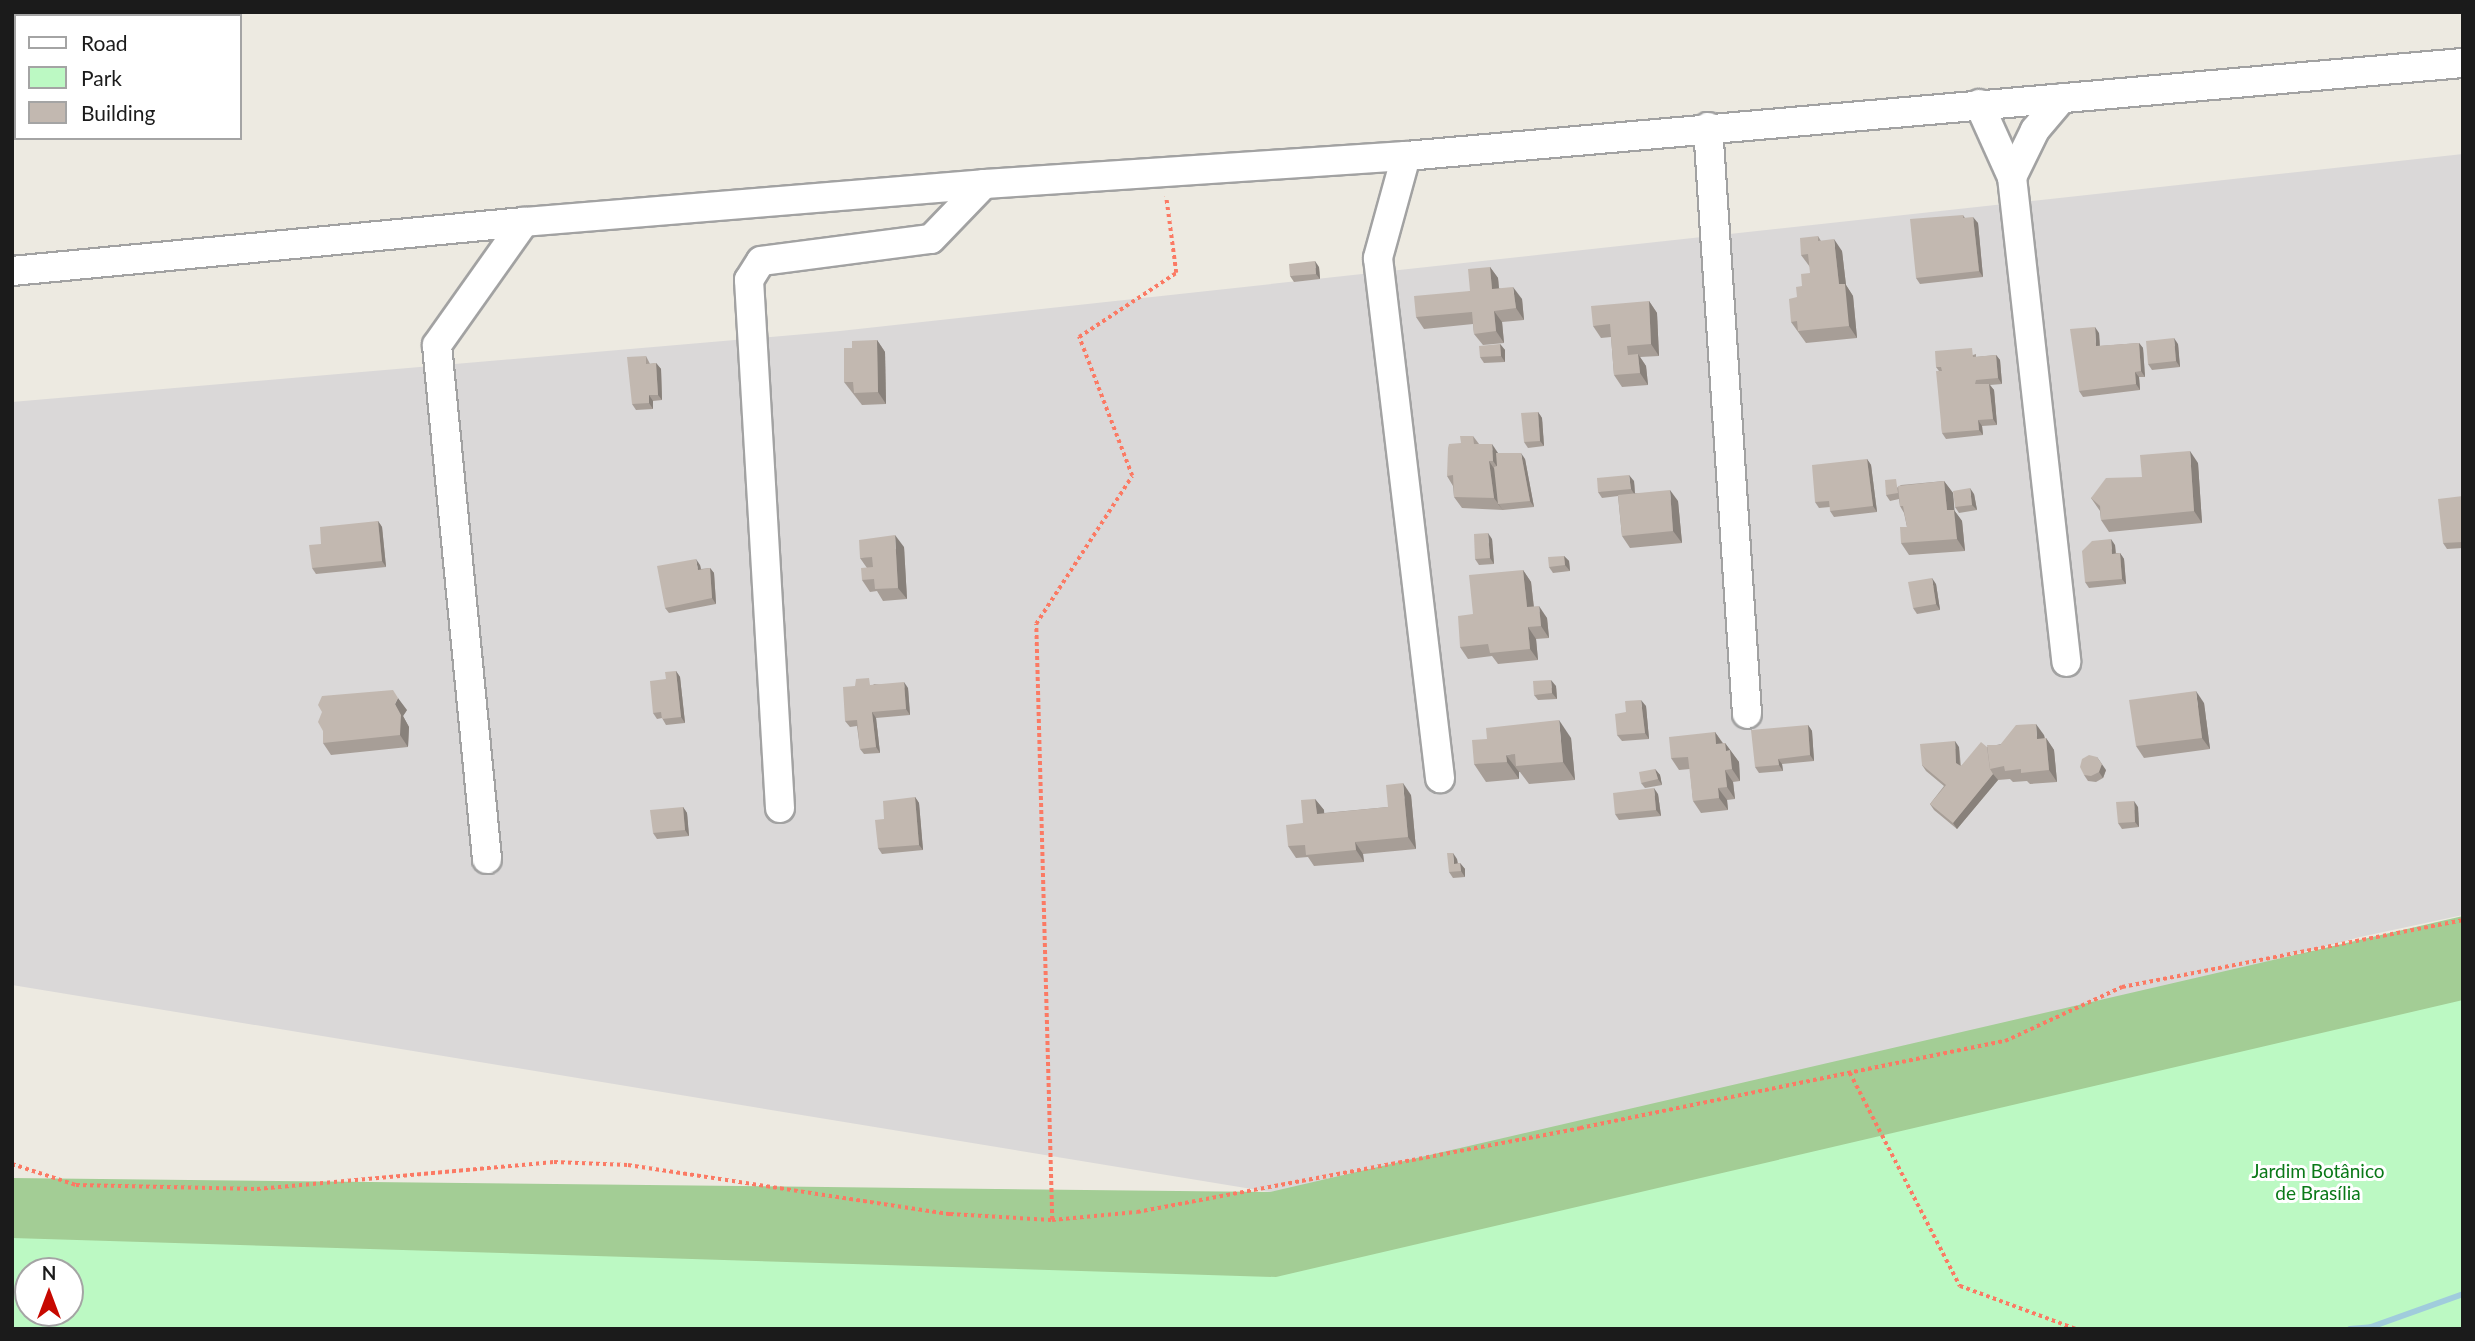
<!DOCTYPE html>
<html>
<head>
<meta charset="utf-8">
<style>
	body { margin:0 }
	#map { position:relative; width:2475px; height:1341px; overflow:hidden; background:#edeae1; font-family:Lato,sans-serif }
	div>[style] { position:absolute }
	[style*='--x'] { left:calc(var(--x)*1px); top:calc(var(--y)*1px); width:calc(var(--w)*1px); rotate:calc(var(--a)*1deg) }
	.residential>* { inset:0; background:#dad8d8 }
	.forest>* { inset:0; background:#a3cd95 }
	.park>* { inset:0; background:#bcf9c3 }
	.stream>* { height:6px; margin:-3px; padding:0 3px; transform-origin:3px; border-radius:3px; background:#a0ccdc }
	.path>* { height:3.5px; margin-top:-1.75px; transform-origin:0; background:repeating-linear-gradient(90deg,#fb7a64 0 3.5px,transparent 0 7px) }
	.roads { filter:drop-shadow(2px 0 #a2a2a2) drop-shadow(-2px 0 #a2a2a2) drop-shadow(0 2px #a2a2a2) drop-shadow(0 -2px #a2a2a2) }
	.minor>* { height:28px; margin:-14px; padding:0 14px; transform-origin:14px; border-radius:14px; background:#fff }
	.wall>* { inset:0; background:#a79e97 }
	.shaded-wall>* { inset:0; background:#88817b }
	.building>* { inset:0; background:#c2b8b0 }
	span { translate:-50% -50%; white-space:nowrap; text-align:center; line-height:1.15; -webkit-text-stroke:6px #fff; paint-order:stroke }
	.park-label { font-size:19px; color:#0a7918 }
	.frame { position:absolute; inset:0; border:14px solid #1b1b1b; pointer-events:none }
	.legend { position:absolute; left:14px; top:14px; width:228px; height:126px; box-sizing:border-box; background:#fff; border:2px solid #a4a4a4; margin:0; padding:9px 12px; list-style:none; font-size:21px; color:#1b1b1b }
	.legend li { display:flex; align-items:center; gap:14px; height:35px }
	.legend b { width:35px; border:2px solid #a4a4a4 }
	.north { position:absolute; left:14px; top:1257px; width:70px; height:70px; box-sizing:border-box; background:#fff; border:2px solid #a4a4a4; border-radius:50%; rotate:0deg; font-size:19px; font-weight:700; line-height:28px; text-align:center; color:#1b1b1b }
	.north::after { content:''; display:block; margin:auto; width:24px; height:32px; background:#c70800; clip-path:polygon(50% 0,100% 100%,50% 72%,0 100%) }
</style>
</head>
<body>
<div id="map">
	<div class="residential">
		<div style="clip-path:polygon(2463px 154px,2463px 915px,2360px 937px,1565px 1149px,1270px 1192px,12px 985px,12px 402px,840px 331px)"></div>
	</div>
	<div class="forest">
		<div style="clip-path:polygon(evenodd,2463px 916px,2463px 1329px,12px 1329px,12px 1178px,1270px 1192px,2463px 916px,28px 1271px,70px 1271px,70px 1313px,28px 1313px,28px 1271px)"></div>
	</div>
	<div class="park">
		<div style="clip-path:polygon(evenodd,2463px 1000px,2463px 1329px,12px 1329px,12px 1238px,1276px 1277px,2463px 1000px,28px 1271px,70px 1271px,70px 1313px,28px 1313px,28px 1271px)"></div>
	</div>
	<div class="stream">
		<div style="--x:2350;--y:1329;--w:21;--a:-5"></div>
		<div style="--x:2371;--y:1327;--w:98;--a:-19.7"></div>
	</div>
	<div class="path">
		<div style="--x:1850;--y:1073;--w:240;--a:62.7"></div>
		<div style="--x:1960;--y:1286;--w:124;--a:20.3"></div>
		<div style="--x:12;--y:1164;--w:67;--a:18.2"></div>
		<div style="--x:76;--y:1185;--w:181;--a:1.3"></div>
		<div style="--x:257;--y:1189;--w:298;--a:-5.2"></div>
		<div style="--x:554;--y:1162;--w:74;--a:2.3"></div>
		<div style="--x:628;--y:1165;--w:326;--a:8.7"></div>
		<div style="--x:950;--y:1214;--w:102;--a:3.4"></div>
		<div style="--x:1052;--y:1220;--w:85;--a:-5.4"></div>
		<div style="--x:1137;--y:1212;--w:451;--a:-10.7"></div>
		<div style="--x:1580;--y:1128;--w:434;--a:-11.6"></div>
		<div style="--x:2005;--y:1041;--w:129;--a:-24.8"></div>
		<div style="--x:2122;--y:987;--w:348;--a:-11.1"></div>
		<div style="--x:1052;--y:1220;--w:596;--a:-91.54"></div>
		<div style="--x:1036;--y:624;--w:176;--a:-57"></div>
		<div style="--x:1132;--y:476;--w:149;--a:-110.9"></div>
		<div style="--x:1079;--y:337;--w:116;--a:-33.4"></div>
		<div style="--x:1176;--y:273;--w:77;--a:-97.5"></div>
	</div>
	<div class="roads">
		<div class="minor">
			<div style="--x:1979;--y:104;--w:80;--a:65.7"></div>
			<div style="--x:2012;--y:177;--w:488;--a:83.6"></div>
			<div style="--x:1708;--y:127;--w:588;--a:86.2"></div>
			<div style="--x:1406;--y:156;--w:106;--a:105.4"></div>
			<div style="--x:1378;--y:258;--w:524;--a:83.2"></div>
			<div style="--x:2012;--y:177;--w:52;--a:-63.9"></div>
			<div style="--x:2035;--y:130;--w:42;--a:-49.8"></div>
			<div style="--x:12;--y:271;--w:514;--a:-5.47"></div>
			<div style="--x:524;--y:222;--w:462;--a:-4.7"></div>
			<div style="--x:984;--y:184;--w:423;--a:-3.8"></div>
			<div style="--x:1406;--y:156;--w:1061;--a:-5.03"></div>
			<div style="--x:780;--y:808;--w:529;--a:-93.36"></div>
			<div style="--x:749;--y:280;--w:22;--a:-58"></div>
			<div style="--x:761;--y:261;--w:171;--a:-7.4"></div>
			<div style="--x:931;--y:239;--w:76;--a:-46.1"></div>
			<div style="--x:487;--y:859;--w:516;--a:-95.56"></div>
			<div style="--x:437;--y:345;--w:151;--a:-54.7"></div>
		</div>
	</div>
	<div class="wall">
		<div style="clip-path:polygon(1963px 215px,1965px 218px,1978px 223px,1983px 277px,1920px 284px,1916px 278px)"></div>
		<div style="clip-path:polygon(1818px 236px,1821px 241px,1842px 251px,1846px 285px,1853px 296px,1857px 338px,1806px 343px,1791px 322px,1797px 297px,1802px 286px,1810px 273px,1810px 267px,1801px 255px)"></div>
		<div style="clip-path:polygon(1319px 267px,1320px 279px,1294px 282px,1290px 276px)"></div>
		<div style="clip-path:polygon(1490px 267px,1498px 278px,1499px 288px,1522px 299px,1524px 320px,1502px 322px,1504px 343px,1483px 345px,1474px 334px,1473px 324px,1424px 329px,1416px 317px,1470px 291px)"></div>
		<div style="clip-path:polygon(1649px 301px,1657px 313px,1659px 356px,1640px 357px,1646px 366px,1648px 385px,1622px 387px,1614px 375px,1611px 337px,1601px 338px,1593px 326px)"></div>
		<div style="clip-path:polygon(2099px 333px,2100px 346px,2139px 343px,2143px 348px,2145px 377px,2139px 377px,2140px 390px,2083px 397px,2079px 391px)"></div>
		<div style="clip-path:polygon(877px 340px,885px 352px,886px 404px,862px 405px,844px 382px,852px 348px)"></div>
		<div style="clip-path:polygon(1500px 344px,1505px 350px,1505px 362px,1484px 363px,1480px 357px)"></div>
		<div style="clip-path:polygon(2178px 344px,2180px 367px,2152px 370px,2148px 364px)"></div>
		<div style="clip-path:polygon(1976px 354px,1976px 357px,1996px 355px,2000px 360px,2002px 384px,1990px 385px,1994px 390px,1997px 425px,1982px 426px,1983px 435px,1946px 439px,1942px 433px,1939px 371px,1936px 367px)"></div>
		<div style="clip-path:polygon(646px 356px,650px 364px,656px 363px,661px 369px,662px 400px,653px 401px,653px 409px,636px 410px,632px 404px)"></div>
		<div style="clip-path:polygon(1538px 412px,1542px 418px,1544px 446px,1528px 448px,1524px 442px)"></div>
		<div style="clip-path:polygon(1473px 436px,1479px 444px,1498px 453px,1525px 459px,1534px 507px,1503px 510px,1462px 508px,1454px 497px,1453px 486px,1447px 476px,1461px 443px)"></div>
		<div style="clip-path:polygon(1867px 459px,1871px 465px,1877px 512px,1834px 517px,1830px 511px,1830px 507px,1819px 508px,1815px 502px)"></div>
		<div style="clip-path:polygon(2198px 463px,2202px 523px,2109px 532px,2101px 520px,2100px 511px,2091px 498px,2142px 477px)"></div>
		<div style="clip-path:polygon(1634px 481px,1635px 493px,1678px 501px,1682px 543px,1630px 548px,1622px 536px,1618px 496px,1602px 498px,1598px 492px)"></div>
		<div style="clip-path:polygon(1944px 481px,1953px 493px,1954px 510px,1962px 521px,1965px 551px,1909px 555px,1901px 543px,1907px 527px,1904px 513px,1900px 506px,1899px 499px,1890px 501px,1886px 495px,1901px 485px)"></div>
		<div style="clip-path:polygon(1974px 494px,1977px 510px,1959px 513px,1955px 507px)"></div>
		<div style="clip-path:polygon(2463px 496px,2463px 548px,2447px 549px,2443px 543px)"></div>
		<div style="clip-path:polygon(378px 521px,382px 527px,386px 567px,316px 574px,312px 568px,321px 544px)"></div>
		<div style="clip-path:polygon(1492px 539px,1494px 564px,1479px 565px,1475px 559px)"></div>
		<div style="clip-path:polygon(2115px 545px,2116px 553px,2120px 553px,2124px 559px,2126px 584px,2089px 588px,2085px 582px)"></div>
		<div style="clip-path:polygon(904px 547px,907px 599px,883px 601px,877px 591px,870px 592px,862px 580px,867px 568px,860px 558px)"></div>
		<div style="clip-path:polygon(1564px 556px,1569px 561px,1570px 571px,1553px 573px,1549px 567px)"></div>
		<div style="clip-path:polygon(700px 565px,701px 569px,710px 568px,714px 573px,716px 604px,669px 613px,665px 608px)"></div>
		<div style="clip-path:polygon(1523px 570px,1531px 582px,1534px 607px,1547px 618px,1549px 638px,1536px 639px,1538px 660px,1498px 664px,1492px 656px,1468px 659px,1460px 647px,1473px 614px)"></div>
		<div style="clip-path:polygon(1936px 584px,1940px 610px,1917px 614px,1913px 608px)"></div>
		<div style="clip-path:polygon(676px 671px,680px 677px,685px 723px,666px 725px,662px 718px,657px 719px,653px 713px,666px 679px)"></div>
		<div style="clip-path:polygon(874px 684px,908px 688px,910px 715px,876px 718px,880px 753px,864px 754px,860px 749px,857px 726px,850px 727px,845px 721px)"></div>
		<div style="clip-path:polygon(1556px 686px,1557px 699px,1538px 700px,1534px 695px)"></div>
		<div style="clip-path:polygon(2204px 703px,2210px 749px,2144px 758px,2136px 746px)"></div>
		<div style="clip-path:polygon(1646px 706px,1649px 739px,1622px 741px,1617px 735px,1626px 712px)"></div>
		<div style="clip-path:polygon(407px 710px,403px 716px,409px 727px,408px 747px,331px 755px,323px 743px,323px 731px)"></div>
		<div style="clip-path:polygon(1808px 725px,1812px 731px,1814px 761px,1782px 764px,1783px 771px,1759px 773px,1755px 767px)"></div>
		<div style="clip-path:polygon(1715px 732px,1723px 743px,1725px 743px,1739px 762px,1740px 781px,1733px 782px,1735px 799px,1727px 800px,1728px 810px,1701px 813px,1693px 801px,1690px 769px,1679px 770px,1671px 758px)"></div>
		<div style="clip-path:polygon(2044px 735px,2045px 738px,2046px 738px,2054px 750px,2057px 782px,2030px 784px,2027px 781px,2013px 782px,2010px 779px,1998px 780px,1957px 829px,1934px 810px,1930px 804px,1944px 786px,1926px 771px,1922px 765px,1959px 747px,1961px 766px,1987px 747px)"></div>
		<div style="clip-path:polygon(1571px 738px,1575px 780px,1529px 784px,1520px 772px,1519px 772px,1519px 779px,1486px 782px,1474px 764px)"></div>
		<div style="clip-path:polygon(1655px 769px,1660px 775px,1662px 785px,1645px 788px,1641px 783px)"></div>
		<div style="clip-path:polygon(2106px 770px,2103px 778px,2096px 782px,2088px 781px,2084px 775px)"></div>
		<div style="clip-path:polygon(1658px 794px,1661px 816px,1619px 820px,1615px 814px)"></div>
		<div style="clip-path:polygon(1411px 795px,1416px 849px,1363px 854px,1364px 862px,1314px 866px,1308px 857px,1296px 858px,1288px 846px,1303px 823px,1315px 799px,1324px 810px,1324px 813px,1388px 807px)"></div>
		<div style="clip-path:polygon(915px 797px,919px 803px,923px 850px,882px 854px,878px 848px,884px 819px)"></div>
		<div style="clip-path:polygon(683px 807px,687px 813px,689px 836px,657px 839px,653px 833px)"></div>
		<div style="clip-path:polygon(2138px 807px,2139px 827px,2122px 829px,2118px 823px)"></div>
		<div style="clip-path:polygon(1457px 859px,1458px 863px,1460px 863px,1465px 869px,1465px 877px,1453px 878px,1449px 872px)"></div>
	</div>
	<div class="shaded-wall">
		<div style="clip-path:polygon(1973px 217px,1978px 223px,1983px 277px,1979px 271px)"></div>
		<div style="clip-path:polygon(1834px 239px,1842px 251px,1846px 285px,1853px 296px,1857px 338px,1849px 326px,1839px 284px)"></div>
		<div style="clip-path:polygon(1315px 261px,1319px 267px,1320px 279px,1316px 274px)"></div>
		<div style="clip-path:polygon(1490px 267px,1498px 278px,1500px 301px,1492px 289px)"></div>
		<div style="clip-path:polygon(1513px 287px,1522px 299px,1524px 320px,1516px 308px)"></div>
		<div style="clip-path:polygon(1649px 301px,1657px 313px,1659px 356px,1651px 344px)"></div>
		<div style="clip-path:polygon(1494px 311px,1502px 322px,1504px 343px,1496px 331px)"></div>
		<div style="clip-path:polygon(2095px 327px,2099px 333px,2100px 352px,2096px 346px)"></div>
		<div style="clip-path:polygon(2174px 338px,2178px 344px,2180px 367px,2176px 361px)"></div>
		<div style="clip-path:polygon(877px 340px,885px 352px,886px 404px,878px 392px)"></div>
		<div style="clip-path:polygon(2139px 343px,2143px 348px,2145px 377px,2141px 371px)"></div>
		<div style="clip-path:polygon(1500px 344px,1505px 350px,1505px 362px,1501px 356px)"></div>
		<div style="clip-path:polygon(1638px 354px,1646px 366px,1648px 385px,1640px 373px)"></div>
		<div style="clip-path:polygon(1996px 355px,2000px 360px,2002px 384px,1998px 378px)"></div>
		<div style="clip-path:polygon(656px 363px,661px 369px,662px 400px,658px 395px)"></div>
		<div style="clip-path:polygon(2135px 372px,2139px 377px,2140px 390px,2136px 384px)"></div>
		<div style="clip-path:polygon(1989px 384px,1994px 390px,1997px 425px,1993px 419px)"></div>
		<div style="clip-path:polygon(649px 395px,653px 401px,653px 409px,649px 403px)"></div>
		<div style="clip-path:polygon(1538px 412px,1542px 418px,1544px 446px,1540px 441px)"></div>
		<div style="clip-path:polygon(1978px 420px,1982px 426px,1983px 435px,1979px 430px)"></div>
		<div style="clip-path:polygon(1492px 444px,1500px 456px,1501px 472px,1493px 461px)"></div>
		<div style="clip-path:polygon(2190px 451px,2198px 463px,2202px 523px,2194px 511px)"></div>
		<div style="clip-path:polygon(1521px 453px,1525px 459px,1534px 507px,1530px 501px)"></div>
		<div style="clip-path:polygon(1867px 459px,1871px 465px,1877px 512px,1873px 506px)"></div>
		<div style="clip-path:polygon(1489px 461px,1497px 473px,1498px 504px,1503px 510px,1494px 498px)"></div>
		<div style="clip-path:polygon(1629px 475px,1634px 481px,1635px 495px,1631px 489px)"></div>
		<div style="clip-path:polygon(1944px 481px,1953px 493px,1955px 516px,1954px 510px,1962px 521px,1965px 551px,1957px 539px,1947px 510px)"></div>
		<div style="clip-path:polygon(1970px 488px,1974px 494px,1977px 510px,1972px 505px)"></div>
		<div style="clip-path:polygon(1670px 490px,1678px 501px,1682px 543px,1673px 531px)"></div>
		<div style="clip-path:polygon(378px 521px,382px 527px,386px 567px,382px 561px)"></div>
		<div style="clip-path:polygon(1488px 533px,1492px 539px,1494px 564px,1490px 558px)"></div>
		<div style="clip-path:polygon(895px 535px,904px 547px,907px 599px,898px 588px)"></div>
		<div style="clip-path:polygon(2111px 539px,2115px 545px,2116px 560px,2112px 554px)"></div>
		<div style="clip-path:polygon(2120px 553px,2124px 559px,2126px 584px,2122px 579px)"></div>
		<div style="clip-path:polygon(1564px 556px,1569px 561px,1570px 571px,1565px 565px)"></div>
		<div style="clip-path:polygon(696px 559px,700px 565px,702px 576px,698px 570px)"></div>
		<div style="clip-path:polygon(710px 568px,714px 573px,716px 604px,712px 598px)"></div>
		<div style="clip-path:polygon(1523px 570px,1531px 582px,1535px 619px,1527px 607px)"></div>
		<div style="clip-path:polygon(1932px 578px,1936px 584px,1940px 610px,1936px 604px)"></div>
		<div style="clip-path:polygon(1539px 606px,1547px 618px,1549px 638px,1541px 626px)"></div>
		<div style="clip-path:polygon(1528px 627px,1536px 639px,1538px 660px,1530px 649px)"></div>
		<div style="clip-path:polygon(676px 671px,680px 677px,685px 723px,681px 717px)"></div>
		<div style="clip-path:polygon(1551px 680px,1556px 686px,1557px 699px,1552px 693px)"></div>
		<div style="clip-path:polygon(904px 682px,908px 688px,910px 715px,906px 709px)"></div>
		<div style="clip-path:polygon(2196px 691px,2204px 703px,2210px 749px,2202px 738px)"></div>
		<div style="clip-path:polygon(398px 698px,407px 710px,403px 716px,409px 727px,408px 747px,400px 735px,395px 704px)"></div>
		<div style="clip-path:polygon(1641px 700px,1646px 706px,1649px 739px,1645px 733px)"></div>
		<div style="clip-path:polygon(872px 712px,876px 718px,880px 753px,876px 747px)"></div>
		<div style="clip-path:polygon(1559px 720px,1571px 738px,1575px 780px,1563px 762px)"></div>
		<div style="clip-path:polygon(2036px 724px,2044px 735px,2046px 751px,2037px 739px)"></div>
		<div style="clip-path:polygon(1808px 725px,1812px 731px,1814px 761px,1810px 755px)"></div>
		<div style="clip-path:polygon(1715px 732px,1723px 744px,1716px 744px)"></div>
		<div style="clip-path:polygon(2046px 738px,2054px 750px,2057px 782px,2049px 770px)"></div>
		<div style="clip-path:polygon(1955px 741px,1959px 747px,1960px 769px,1956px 763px)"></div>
		<div style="clip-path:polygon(1725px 743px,1739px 762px,1740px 781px,1732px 769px,1726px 751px)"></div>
		<div style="clip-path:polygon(1506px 755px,1519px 772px,1519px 779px,1507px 762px)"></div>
		<div style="clip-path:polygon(2097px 757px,2106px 770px,2103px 778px,2099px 772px)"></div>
		<div style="clip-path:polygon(1778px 759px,1782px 764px,1783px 771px,1779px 765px)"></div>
		<div style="clip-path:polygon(1655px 769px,1660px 775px,1662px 785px,1658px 779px)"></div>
		<div style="clip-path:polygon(1725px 770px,1733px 782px,1735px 799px,1727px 787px)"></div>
		<div style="clip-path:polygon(1993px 774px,1998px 780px,1957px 829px,1953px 823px)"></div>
		<div style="clip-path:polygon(1403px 783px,1411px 795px,1416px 849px,1408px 837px)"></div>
		<div style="clip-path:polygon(1654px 788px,1658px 794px,1661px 816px,1656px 810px)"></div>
		<div style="clip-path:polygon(1718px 788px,1727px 800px,1728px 810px,1719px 798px)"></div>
		<div style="clip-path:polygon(915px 797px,919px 803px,923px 850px,919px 845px)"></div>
		<div style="clip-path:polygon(1315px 799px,1324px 810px,1325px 825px,1317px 814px)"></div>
		<div style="clip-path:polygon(2134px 801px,2138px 807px,2139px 827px,2135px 822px)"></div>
		<div style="clip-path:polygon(683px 807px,687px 813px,689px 836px,685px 830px)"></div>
		<div style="clip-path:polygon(1355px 842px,1363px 854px,1364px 862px,1356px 850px)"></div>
		<div style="clip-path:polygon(1453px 853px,1457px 859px,1458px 870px,1454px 864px)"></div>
		<div style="clip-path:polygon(1460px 863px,1465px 869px,1465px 877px,1461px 871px)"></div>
	</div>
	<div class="building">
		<div style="clip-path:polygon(1963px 215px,1963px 218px,1973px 217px,1979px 271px,1916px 278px,1910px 219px)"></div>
		<div style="clip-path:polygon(1818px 236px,1818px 241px,1834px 239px,1839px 284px,1845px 284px,1849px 326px,1798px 331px,1797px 321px,1791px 322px,1789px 299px,1797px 297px,1796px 287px,1802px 286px,1801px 274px,1810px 273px,1808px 254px,1801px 255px,1800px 238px)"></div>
		<div style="clip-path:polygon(1315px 261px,1316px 274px,1290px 276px,1289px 264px)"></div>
		<div style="clip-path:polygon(1490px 267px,1492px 289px,1513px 287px,1516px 308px,1494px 311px,1496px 331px,1474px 334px,1472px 312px,1416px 317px,1414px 296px,1470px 291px,1468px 269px)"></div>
		<div style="clip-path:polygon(1649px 301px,1651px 344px,1627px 346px,1628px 355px,1638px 354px,1640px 373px,1614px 375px,1610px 324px,1593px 326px,1591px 306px)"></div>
		<div style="clip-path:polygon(2095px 327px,2096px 346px,2139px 343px,2141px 371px,2135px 372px,2136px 384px,2079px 391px,2070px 329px)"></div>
		<div style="clip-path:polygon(2174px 338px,2176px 361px,2148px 364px,2146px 341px)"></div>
		<div style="clip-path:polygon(877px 340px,878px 392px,854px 393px,853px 382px,844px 382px,844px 348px,852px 348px,852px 341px)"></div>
		<div style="clip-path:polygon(1500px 344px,1501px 356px,1480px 357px,1479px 346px)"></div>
		<div style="clip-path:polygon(1972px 348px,1973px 357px,1996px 355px,1998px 378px,1976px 380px,1975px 384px,1989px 384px,1993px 419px,1978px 420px,1979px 430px,1942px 433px,1936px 371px,1942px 371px,1941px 367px,1936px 367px,1935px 351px)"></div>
		<div style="clip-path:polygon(646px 356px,646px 364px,656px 363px,658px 395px,649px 395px,649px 403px,632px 404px,627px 357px)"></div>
		<div style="clip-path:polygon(1538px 412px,1540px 441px,1524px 442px,1521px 413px)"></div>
		<div style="clip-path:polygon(1460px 436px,1473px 436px,1474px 444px,1492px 444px,1493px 461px,1489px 461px,1494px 498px,1454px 497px,1453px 475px,1447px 476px,1448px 448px,1449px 444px,1461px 443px)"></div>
		<div style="clip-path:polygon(2190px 451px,2194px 511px,2101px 520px,2100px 506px,2091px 498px,2106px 478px,2142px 477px,2140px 455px)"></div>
		<div style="clip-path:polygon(1496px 453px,1521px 453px,1530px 501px,1498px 504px,1494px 467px,1497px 466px)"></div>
		<div style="clip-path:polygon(1867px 459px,1873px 506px,1830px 511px,1829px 501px,1815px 502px,1812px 465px)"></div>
		<div style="clip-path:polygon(1629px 475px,1631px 489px,1598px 492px,1597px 478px)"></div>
		<div style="clip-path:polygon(1896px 479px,1898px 493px,1886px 495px,1885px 480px)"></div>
		<div style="clip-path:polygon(1944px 481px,1947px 510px,1954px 510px,1957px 539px,1901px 543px,1900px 527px,1907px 527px,1903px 506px,1900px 506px,1898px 486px)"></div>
		<div style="clip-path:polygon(1970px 488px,1972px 505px,1955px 507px,1953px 491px)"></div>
		<div style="clip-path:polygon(1670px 490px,1673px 531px,1622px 536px,1618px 495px)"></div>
		<div style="clip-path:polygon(2463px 496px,2463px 542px,2443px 543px,2438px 499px)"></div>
		<div style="clip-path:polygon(378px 521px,382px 561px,312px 568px,309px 545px,321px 544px,320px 527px)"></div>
		<div style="clip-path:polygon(1488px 533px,1490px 558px,1475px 559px,1474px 534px)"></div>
		<div style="clip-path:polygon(895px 535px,898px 588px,875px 589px,874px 579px,862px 580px,861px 568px,873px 567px,872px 557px,860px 558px,859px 540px)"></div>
		<div style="clip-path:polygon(2111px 539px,2112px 554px,2120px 553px,2122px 579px,2085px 582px,2082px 551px,2092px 541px)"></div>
		<div style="clip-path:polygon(1564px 556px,1565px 565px,1549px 567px,1548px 557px)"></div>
		<div style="clip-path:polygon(696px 559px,698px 570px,710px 568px,712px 598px,665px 608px,657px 566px)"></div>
		<div style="clip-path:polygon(1523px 570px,1527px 607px,1539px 606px,1541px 626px,1528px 627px,1530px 649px,1490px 653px,1488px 644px,1460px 647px,1458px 616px,1473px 614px,1469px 575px)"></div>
		<div style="clip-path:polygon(1932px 578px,1936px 604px,1913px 608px,1908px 582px)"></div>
		<div style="clip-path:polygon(676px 671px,681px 717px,662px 719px,661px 712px,653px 713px,650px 681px,666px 679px,665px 672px)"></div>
		<div style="clip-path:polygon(869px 678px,870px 685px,904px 682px,906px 709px,872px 712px,876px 747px,860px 749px,857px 720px,845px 721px,843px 687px,855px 686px,856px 679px)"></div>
		<div style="clip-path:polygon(1551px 680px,1552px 693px,1534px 695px,1533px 681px)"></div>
		<div style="clip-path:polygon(393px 690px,398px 698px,395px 704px,401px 715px,400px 735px,323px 743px,323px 731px,318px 722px,322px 712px,318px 705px,322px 696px)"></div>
		<div style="clip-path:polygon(2196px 691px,2202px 738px,2136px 746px,2129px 700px)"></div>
		<div style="clip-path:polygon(1641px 700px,1645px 733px,1617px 735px,1615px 714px,1626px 712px,1625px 701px)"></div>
		<div style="clip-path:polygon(1559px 720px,1563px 762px,1516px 766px,1515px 754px,1506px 755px,1507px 762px,1474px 764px,1472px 740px,1487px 739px,1486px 728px)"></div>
		<div style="clip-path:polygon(2036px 724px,2037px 739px,2046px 738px,2049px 770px,2021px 773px,2021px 769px,2005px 771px,2004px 766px,1990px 769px,1987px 745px,2000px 745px,2016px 725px)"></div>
		<div style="clip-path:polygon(1808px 725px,1810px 755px,1778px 759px,1779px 765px,1755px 767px,1751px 730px)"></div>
		<div style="clip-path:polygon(1715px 732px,1716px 744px,1725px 743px,1726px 751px,1730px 750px,1732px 769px,1725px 770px,1727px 787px,1718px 788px,1719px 798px,1693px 801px,1688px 757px,1671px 758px,1669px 737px)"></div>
		<div style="clip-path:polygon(1955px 741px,1956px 763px,1961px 766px,1981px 742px,1987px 747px,1990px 769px,1993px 774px,1953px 823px,1930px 804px,1946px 785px,1922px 765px,1920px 744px)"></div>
		<div style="clip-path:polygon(2089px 755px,2097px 757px,2102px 764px,2099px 772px,2091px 776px,2084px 775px,2080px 767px,2082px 759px)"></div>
		<div style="clip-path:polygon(1655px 769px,1658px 779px,1641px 783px,1639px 772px)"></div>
		<div style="clip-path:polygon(1403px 783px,1408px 837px,1355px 842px,1356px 850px,1306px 855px,1305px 845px,1288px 846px,1286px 825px,1303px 823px,1301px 800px,1315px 799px,1317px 814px,1388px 807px,1386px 785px)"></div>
		<div style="clip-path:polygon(1654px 788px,1656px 810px,1615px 814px,1613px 793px)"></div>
		<div style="clip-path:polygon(915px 797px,919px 845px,878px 848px,875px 820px,884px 819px,883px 801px)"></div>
		<div style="clip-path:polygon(2134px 801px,2135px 822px,2118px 823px,2116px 802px)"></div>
		<div style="clip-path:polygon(683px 807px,685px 830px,653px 833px,650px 810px)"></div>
		<div style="clip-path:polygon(1447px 853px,1453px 853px,1454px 864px,1460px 863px,1461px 871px,1449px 872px)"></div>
	</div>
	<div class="park-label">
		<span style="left:2318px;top:1182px">Jardim Botânico<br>de Brasília</span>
	</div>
	<div class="frame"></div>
	<ul class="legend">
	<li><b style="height:9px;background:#fff"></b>Road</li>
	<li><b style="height:19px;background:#bcf9c3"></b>Park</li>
	<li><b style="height:19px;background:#c2b8b0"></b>Building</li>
	</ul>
	<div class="north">N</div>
</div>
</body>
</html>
